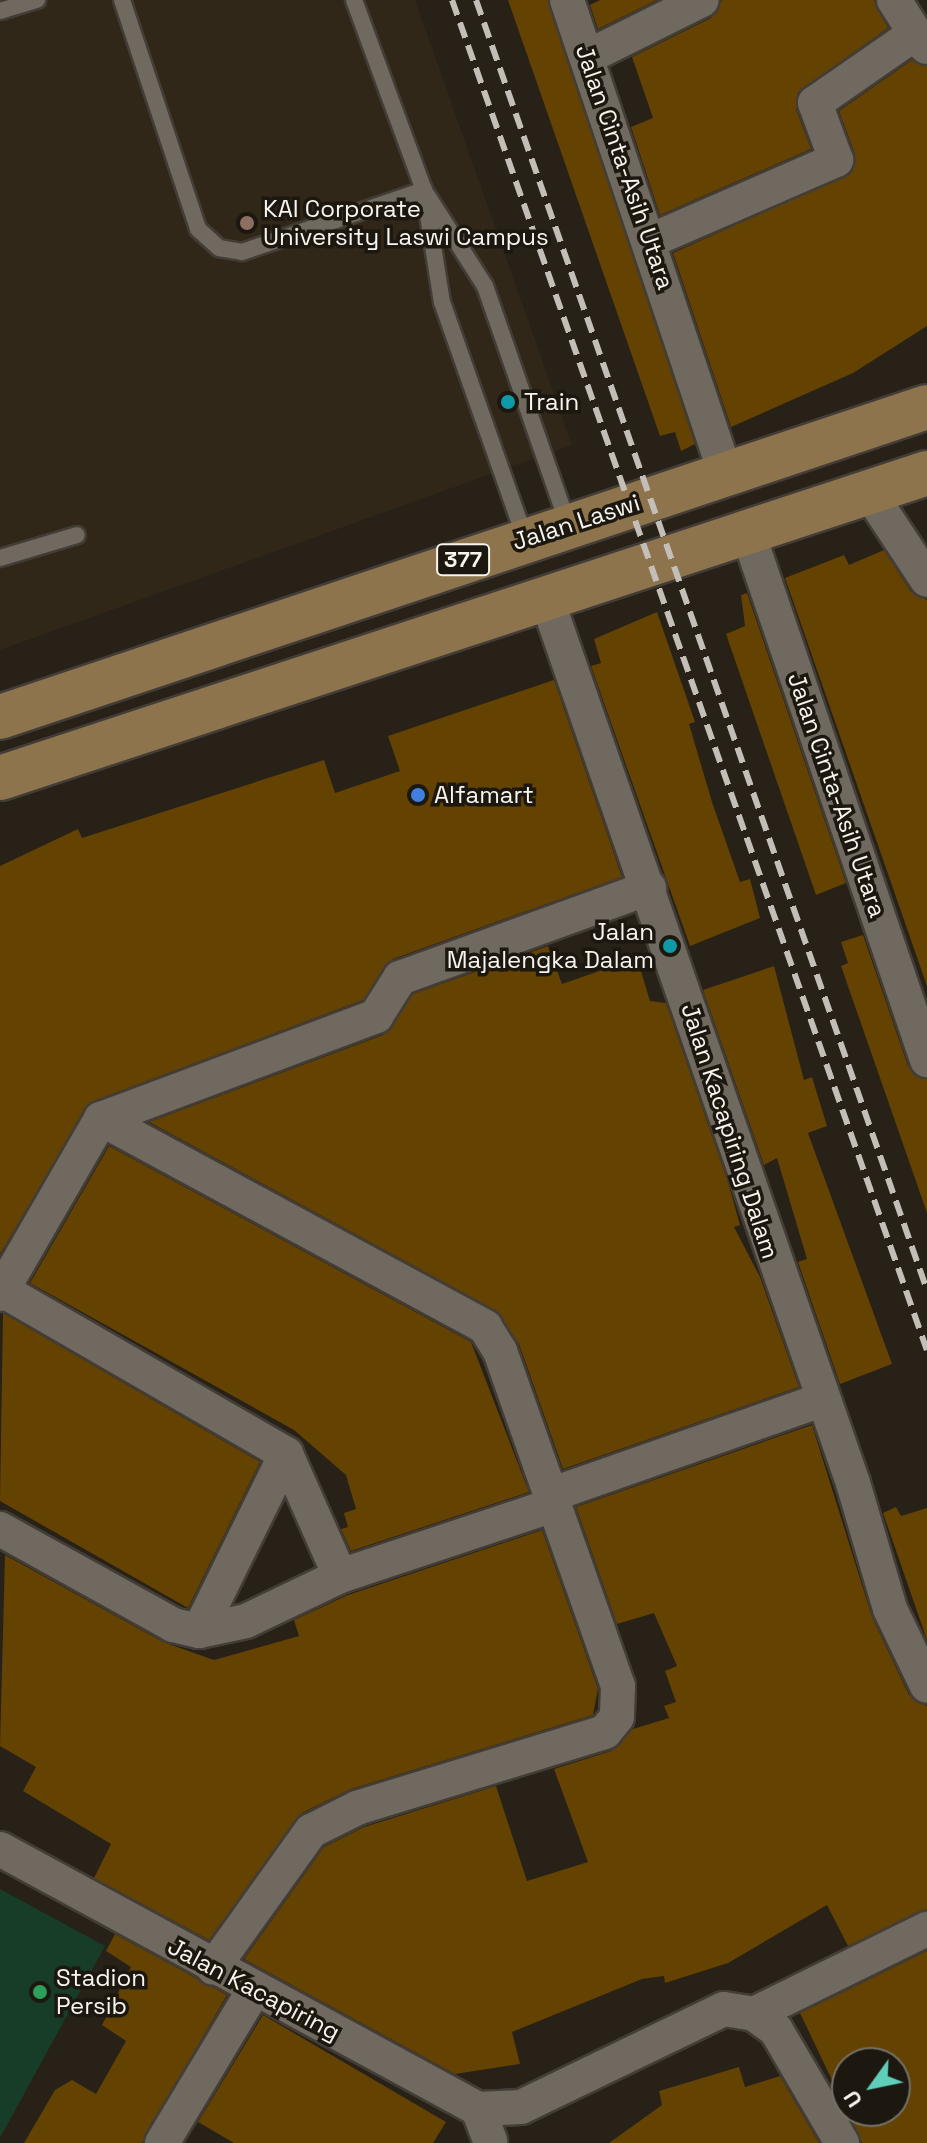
<!DOCTYPE html>
<html>
<head>
<meta charset="utf-8">
<style>
	body { margin:0 }
	#map { position:relative; width:927px; height:2143px; overflow:hidden; background:#272118; font-family:"Space Grotesk",sans-serif }
	div>[style] { position:absolute }
	[style*='--x'] { left:calc(var(--x)*1px); top:calc(var(--y)*1px); width:calc(var(--w)*1px); rotate:calc(var(--a)*1deg) }
	.built>* { inset:0; background:#312719 }
	.green>* { inset:0; background:#173c27 }
	.building>* { inset:0; background:#634202 }
	.roads { filter:drop-shadow(2px 0 #433d37) drop-shadow(-2px 0 #433d37) drop-shadow(0 2px #433d37) drop-shadow(0 -2px #433d37) }
	.lane>* { height:16px; margin:-8px; padding:0 8px; transform-origin:8px; border-radius:8px; background:#70695f }
	.street>* { height:34px; margin:-17px; padding:0 17px; transform-origin:17px; border-radius:17px; background:#70695f }
	.primary>* { height:44px; margin:-22px; padding:0 22px; transform-origin:22px; border-radius:22px; background:#8d744c }
	.rail>* { height:6px; margin-top:-3px; transform-origin:0; background:repeating-linear-gradient(90deg,#c3beb8 0 16px,transparent 0 24px) }
	.dots>* { width:22px; height:22px; translate:-50% -50%; box-sizing:border-box; border:4px solid #1d180f; border-radius:50% }
	span { translate:-50% -50%; white-space:nowrap; text-align:center; line-height:1.15; -webkit-text-stroke:7px #1d180f; paint-order:stroke }
	.shield-label span { padding:2px 6px; background:#1d180f; border:2px solid; border-radius:6px; -webkit-text-stroke-width:0 }
	.shield-label { font-size:22px; color:#f8f4ee; font-weight:700 }
	.street-label { font-size:24px; color:#f8f4ee }
	.poi-label { font-size:24px; color:#f8f4ee }
	.left { translate:0 -50%; text-align:left }
	.right { translate:-100% -50%; text-align:right }
	.north { position:absolute; left:831px; top:2047px; width:80px; height:80px; box-sizing:border-box; background:#1d180f; border:2px solid #757068; border-radius:50%; rotate:237deg; font-size:22px; font-weight:700; line-height:32px; text-align:center; color:#f8f4ee }
	.north::after { content:''; display:block; margin:auto; width:28px; height:36px; background:#5dceb9; clip-path:polygon(50% 0,100% 100%,50% 72%,0 100%) }
</style>
</head>
<body>
<div id="map">
	<div class="built">
		<div style="clip-path:polygon(0 0,415px 0,572px 445px,0 650px)"></div>
	</div>
	<div class="green">
		<div style="clip-path:polygon(0 1889px,105px 1946px,0 2138px)"></div>
	</div>
	<div class="building">
		<div style="clip-path:polygon(508px 0,548px 0,695px 444px,681px 451px,675px 432px,660px 436px)"></div>
		<div style="clip-path:polygon(600px 0,657px 0,598px 29px,590px 5px)"></div>
		<div style="clip-path:polygon(722px 0,874px 0,888px 28px,798px 92px,796px 109px,811px 149px,660px 215px,631px 127px,653px 118px,632px 57px,711px 18px)"></div>
		<div style="clip-path:polygon(912px 60px,927px 66px,927px 326px,853px 373px,731px 427px,673px 253px,851px 173px,855px 154px,839px 111px)"></div>
		<div style="clip-path:polygon(884px 550px,911px 592px,927px 600px,927px 986px,785px 578px,844px 555px,849px 565px)"></div>
		<div style="clip-path:polygon(747px 593px,846px 883px,816px 895px,726px 634px,745px 626px,741px 595px)"></div>
		<div style="clip-path:polygon(657px 612px,695px 722px,689px 724px,712px 802px,740px 882px,750px 879px,760px 918px,690px 946px,591px 666px,601px 663px,594px 639px)"></div>
		<div style="clip-path:polygon(554px 680px,622px 877px,393px 959px,363px 1000px,91px 1102px,0 1254px,0 866px,78px 829px,82px 838px,324px 760px,335px 793px,400px 771px,388px 736px)"></div>
		<div style="clip-path:polygon(863px 935px,908px 1066px,927px 1079px,927px 1213px,841px 966px,848px 963px,841px 942px)"></div>
		<div style="clip-path:polygon(548px 946px,562px 984px,637px 958px,650px 1001px,666px 1003px,728px 1182px,740px 1225px,734px 1227px,760px 1277px,799px 1387px,563px 1469px,519px 1344px,495px 1310px,149px 1122px,383px 1035px,413px 994px)"></div>
		<div style="clip-path:polygon(774px 966px,804px 1080px,812px 1077px,827px 1126px,808px 1133px,892px 1364px,840px 1384px,798px 1262px,807px 1259px,777px 1158px,764px 1165px,703px 990px)"></div>
		<div style="clip-path:polygon(109px 1146px,471px 1342px,529px 1492px,351px 1551px,341px 1529px,348px 1527px,344px 1513px,356px 1509px,346px 1475px,294px 1430px,30px 1283px)"></div>
		<div style="clip-path:polygon(3px 1313px,260px 1462px,188px 1608px,0 1501px)"></div>
		<div style="clip-path:polygon(812px 1425px,872px 1617px,909px 1695px,927px 1706px,927px 1909px,848px 1946px,827px 1905px,728px 1963px,665px 1983px,664px 1976px,642px 1979px,512px 2032px,520px 2064px,455px 2074px,244px 1959px,324px 1847px,364px 1827px,496px 1786px,527px 1881px,588px 1862px,554px 1769px,611px 1751px,633px 1729px,669px 1718px,664px 1706px,676px 1702px,665px 1671px,677px 1666px,654px 1613px,617px 1624px,576px 1507px)"></div>
		<div style="clip-path:polygon(896px 1507px,901px 1516px,927px 1508px,927px 1640px,883px 1513px)"></div>
		<div style="clip-path:polygon(542px 1530px,598px 1689px,593px 1715px,351px 1789px,302px 1813px,209px 1940px,94px 1878px,111px 1844px,23px 1791px,36px 1767px,0 1746px,5px 1555px,163px 1642px,214px 1660px,299px 1636px,294px 1620px,348px 1595px)"></div>
		<div style="clip-path:polygon(115px 1934px,227px 1995px,142px 2143px,24px 2143px,55px 2090px,72px 2080px,96px 2094px,126px 2041px,102px 2025px,131px 1967px,106px 1951px)"></div>
		<div style="clip-path:polygon(evenodd,927px 1951px,927px 2143px,862px 2143px,800px 2013px,927px 1951px,847px 2063px,895px 2063px,895px 2111px,847px 2111px,847px 2063px)"></div>
		<div style="clip-path:polygon(263px 2015px,446px 2122px,433px 2143px,234px 2143px,198px 2122px)"></div>
		<div style="clip-path:polygon(739px 2067px,745px 2087px,780px 2076px,819px 2143px,609px 2143px,662px 2105px,659px 2091px)"></div>
	</div>
	<div class="roads">
		<div class="lane">
			<div style="--x:122;--y:0;--w:241;--a:71.6"></div>
			<div style="--x:198;--y:229;--w:28;--a:42"></div>
			<div style="--x:219;--y:248;--w:23;--a:10"></div>
			<div style="--x:242;--y:252;--w:192;--a:-18.8"></div>
			<div style="--x:354;--y:0;--w:202;--a:69.8"></div>
			<div style="--x:424;--y:190;--w:113;--a:80.9"></div>
			<div style="--x:442;--y:302;--w:250;--a:70.6"></div>
			<div style="--x:0;--y:11;--w:39;--a:-17"></div>
			<div style="--x:427;--y:195;--w:108;--a:57.5"></div>
			<div style="--x:485;--y:286;--w:252;--a:70.8"></div>
			<div style="--x:0;--y:558;--w:80;--a:-16.6"></div>
		</div>
		<div class="street">
			<div style="--x:567;--y:0;--w:498;--a:71.5"></div>
			<div style="--x:894;--y:0;--w:43;--a:57.4"></div>
			<div style="--x:587;--y:57;--w:128;--a:-26.4"></div>
			<div style="--x:652;--y:240;--w:201;--a:-23.5"></div>
			<div style="--x:836;--y:160;--w:61;--a:-110.2"></div>
			<div style="--x:815;--y:103;--w:119;--a:-34.8"></div>
			<div style="--x:913;--y:35;--w:18;--a:41"></div>
			<div style="--x:869;--y:492;--w:105;--a:56.6"></div>
			<div style="--x:747;--y:530;--w:560;--a:71.24"></div>
			<div style="--x:546;--y:597;--w:938;--a:70.89"></div>
			<div style="--x:853;--y:1483;--w:131;--a:73.6"></div>
			<div style="--x:890;--y:1609;--w:85;--a:64.3"></div>
			<div style="--x:101;--y:1119;--w:437;--a:28.4"></div>
			<div style="--x:485;--y:1327;--w:28;--a:58"></div>
			<div style="--x:500;--y:1351;--w:355;--a:70.6"></div>
			<div style="--x:618;--y:1686;--w:31;--a:92"></div>
			<div style="--x:617;--y:1717;--w:19;--a:129"></div>
			<div style="--x:605;--y:1732;--w:259;--a:163"></div>
			<div style="--x:357;--y:1808;--w:51;--a:153.4"></div>
			<div style="--x:311;--y:1831;--w:168;--a:125.6"></div>
			<div style="--x:2;--y:1290;--w:328;--a:30"></div>
			<div style="--x:286;--y:1454;--w:133;--a:66.1"></div>
			<div style="--x:0;--y:1294;--w:202;--a:-60"></div>
			<div style="--x:101;--y:1119;--w:294;--a:-20.5"></div>
			<div style="--x:376;--y:1016;--w:45;--a:-57.7"></div>
			<div style="--x:400;--y:978;--w:265;--a:-19.9"></div>
			<div style="--x:550;--y:1495;--w:285;--a:-19.3"></div>
			<div style="--x:0;--y:1529;--w:198;--a:29"></div>
			<div style="--x:173;--y:1625;--w:27;--a:13"></div>
			<div style="--x:199;--y:1631;--w:48;--a:-12"></div>
			<div style="--x:246;--y:1621;--w:104;--a:-25.6"></div>
			<div style="--x:340;--y:1576;--w:225;--a:-18.4"></div>
			<div style="--x:199;--y:1631;--w:197;--a:-63.8"></div>
			<div style="--x:0;--y:1849;--w:544;--a:28.54"></div>
			<div style="--x:478;--y:2109;--w:34;--a:69"></div>
			<div style="--x:754;--y:2014;--w:193;--a:-26.2"></div>
			<div style="--x:478;--y:2109;--w:43;--a:-2.7"></div>
			<div style="--x:521;--y:2107;--w:225;--a:-25.8"></div>
			<div style="--x:724;--y:2009;--w:30;--a:9"></div>
			<div style="--x:754;--y:2014;--w:27;--a:36"></div>
			<div style="--x:776;--y:2030;--w:131;--a:59.7"></div>
			<div style="--x:162;--y:2143;--w:179;--a:-59"></div>
		</div>
		<div class="primary">
			<div style="--x:0;--y:717;--w:977;--a:-18.49"></div>
			<div style="--x:0;--y:778;--w:976;--a:-18.21"></div>
		</div>
	</div>
	<div class="rail">
		<div style="--x:452;--y:0;--w:1431;--a:70.62"></div>
		<div style="--x:476;--y:0;--w:1367;--a:70.73"></div>
	</div>
	<div class="dots">
		<div style="left:247px;top:223px;background:#8d6e63"></div>
		<div style="left:508px;top:402px;background:#0f9aa8"></div>
		<div style="left:418px;top:795px;background:#3f7fe0"></div>
		<div style="left:670px;top:946px;background:#0f9aa8"></div>
		<div style="left:40px;top:1992px;background:#2e9e5b"></div>
	</div>
	<div class="shield-label">
		<span style="left:463px;top:560px">377</span>
	</div>
	<div class="street-label">
		<span style="left:625px;top:167px;rotate:71deg">Jalan Cinta-Asih Utara</span>
		<span style="left:576px;top:522px;rotate:-18deg">Jalan Laswi</span>
		<span style="left:837px;top:795px;rotate:71deg">Jalan Cinta-Asih Utara</span>
		<span style="left:730px;top:1131px;rotate:72deg">Jalan Kacapiring Dalam</span>
		<span style="left:254px;top:1989px;rotate:28deg">Jalan Kacapiring</span>
	</div>
	<div class="poi-label">
		<span class="left" style="left:263px;top:223px">KAI Corporate<br>University Laswi Campus</span>
		<span class="left" style="left:524px;top:402px">Train</span>
		<span class="left" style="left:434px;top:795px">Alfamart</span>
		<span class="right" style="left:654px;top:946px">Jalan<br>Majalengka Dalam</span>
		<span class="left" style="left:56px;top:1992px">Stadion<br>Persib</span>
	</div>
	<div class="north">U</div>
</div>
</body>
</html>
